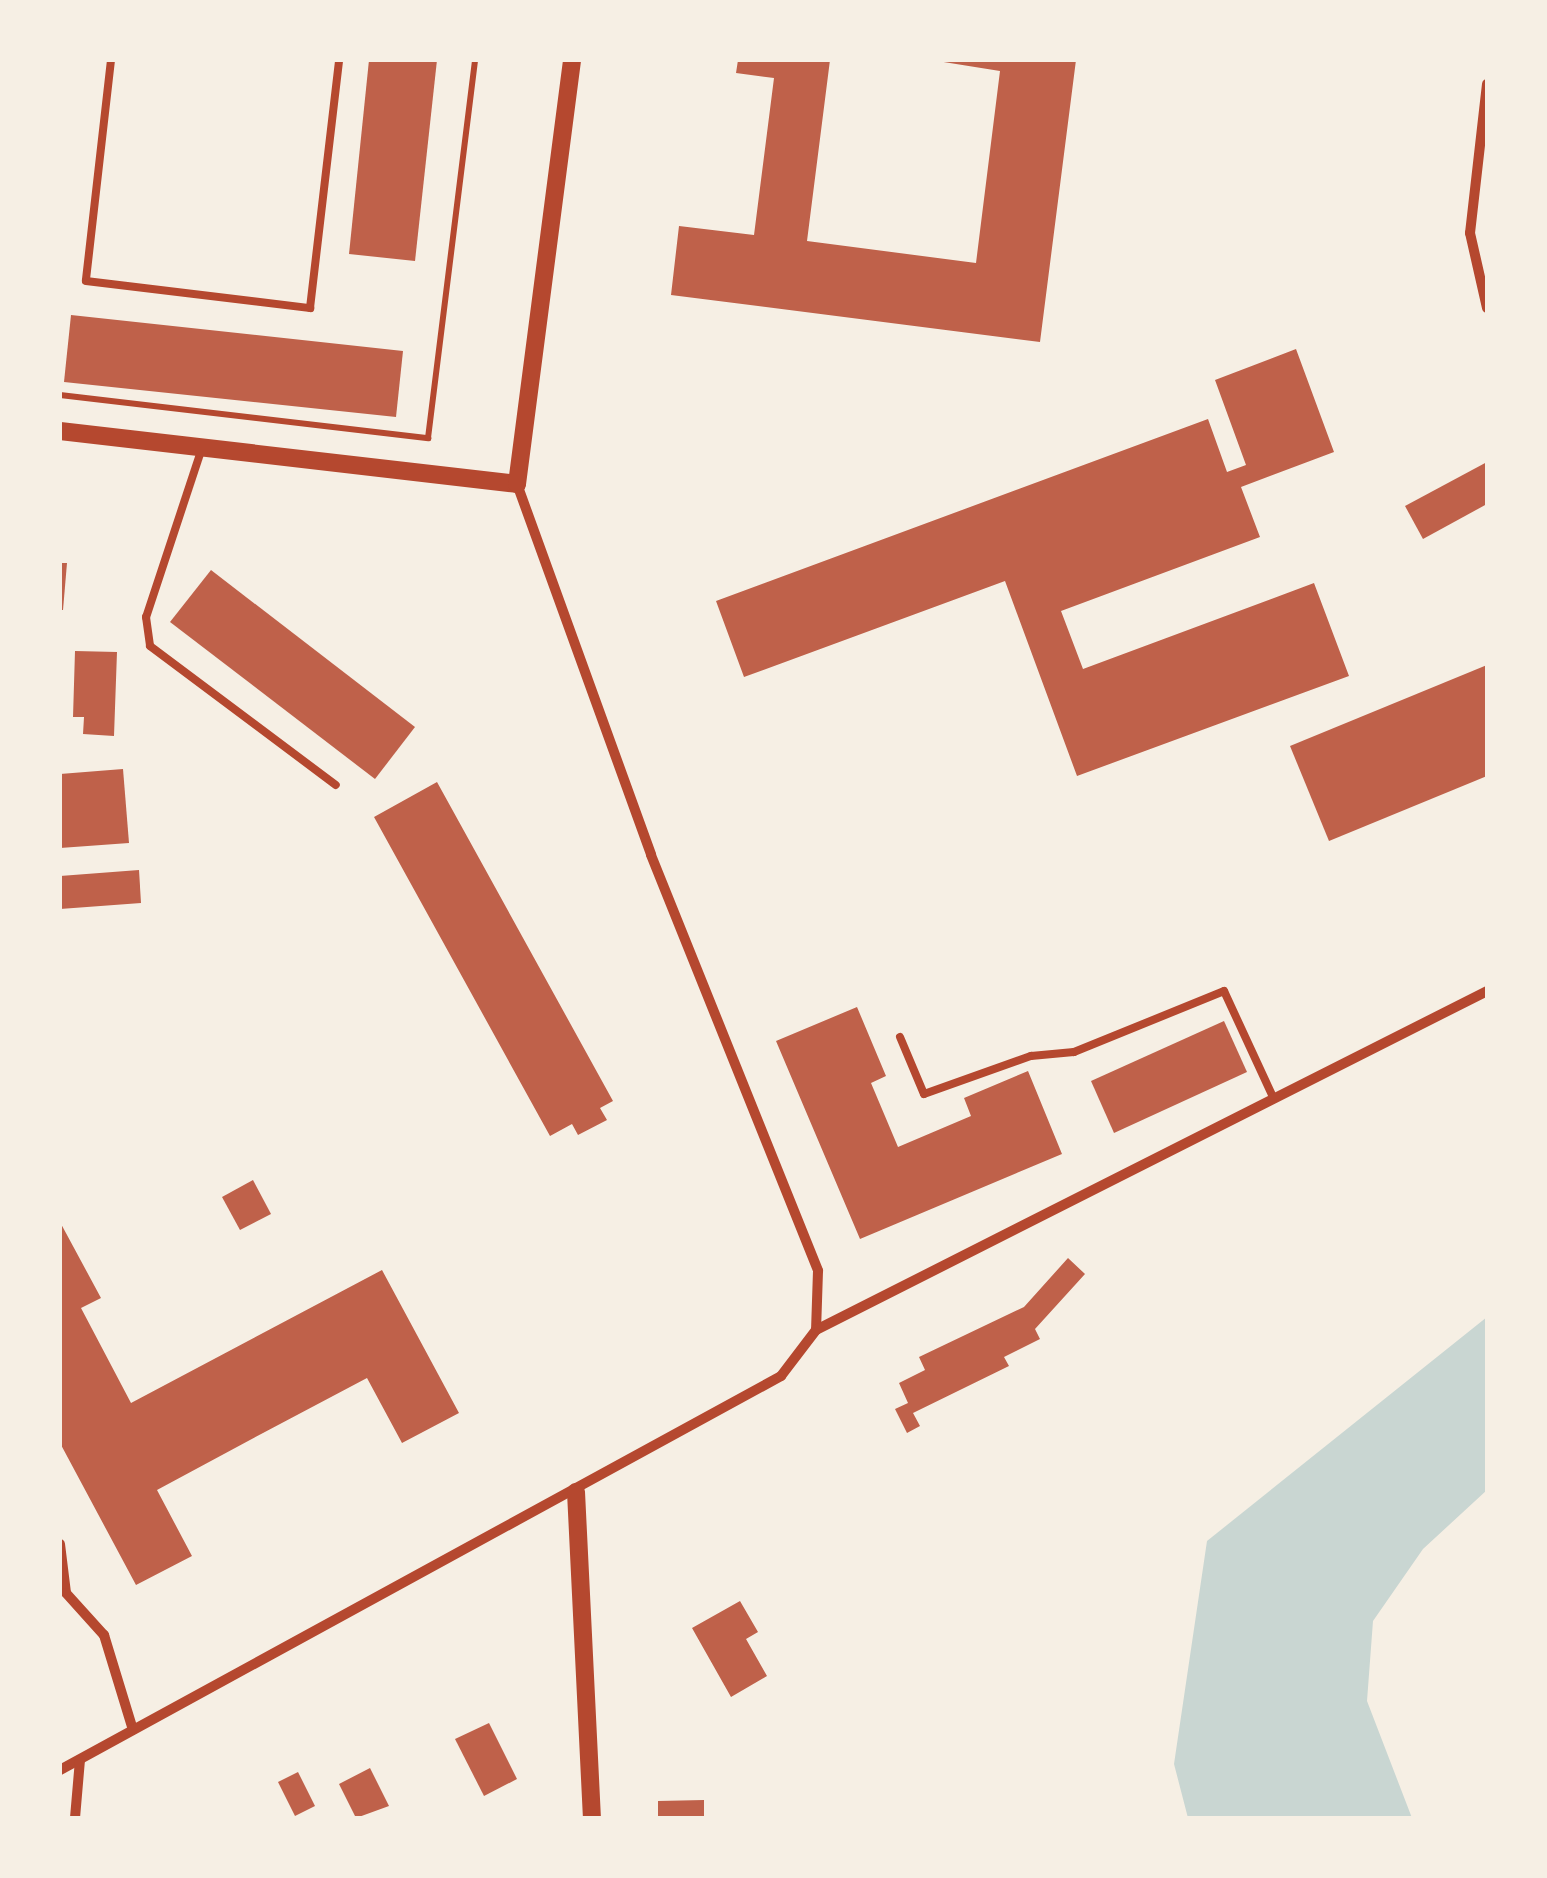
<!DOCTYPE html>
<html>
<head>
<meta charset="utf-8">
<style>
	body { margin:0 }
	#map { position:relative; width:1547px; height:1878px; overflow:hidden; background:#f6efe4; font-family:Roboto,sans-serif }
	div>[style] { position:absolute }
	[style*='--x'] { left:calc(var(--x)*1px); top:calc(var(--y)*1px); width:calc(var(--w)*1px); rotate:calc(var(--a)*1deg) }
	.water>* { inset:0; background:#c9d6d2 }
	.building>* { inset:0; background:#bf614a }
	.path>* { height:6px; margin:-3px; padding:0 3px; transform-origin:3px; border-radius:3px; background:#b5482f }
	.service>* { height:8px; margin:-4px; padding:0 4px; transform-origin:4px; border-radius:4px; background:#b5482f }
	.minor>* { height:10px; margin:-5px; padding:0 5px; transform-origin:5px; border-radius:5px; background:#b5482f }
	.tertiary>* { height:18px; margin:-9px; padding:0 9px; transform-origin:9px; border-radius:9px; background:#b5482f }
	span { translate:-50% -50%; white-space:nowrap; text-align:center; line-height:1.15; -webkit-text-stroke:8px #f6efe4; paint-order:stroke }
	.frame { position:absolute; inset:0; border:62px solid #f6efe4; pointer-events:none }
</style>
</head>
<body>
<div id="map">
	<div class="water">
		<div style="clip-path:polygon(1487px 1317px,1487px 1490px,1423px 1549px,1373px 1621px,1367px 1701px,1412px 1818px,1188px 1818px,1174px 1764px,1207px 1541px)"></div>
	</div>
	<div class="building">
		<div style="clip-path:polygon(369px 60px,437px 60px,415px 261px,349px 254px)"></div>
		<div style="clip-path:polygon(738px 60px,830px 60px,807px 241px,976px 263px,1000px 71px,931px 60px,1076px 60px,1040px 342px,671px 295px,679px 226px,754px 235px,774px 78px,736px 73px)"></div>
		<div style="clip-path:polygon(71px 315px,403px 351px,396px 417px,64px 382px)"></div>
		<div style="clip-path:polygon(1296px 349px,1334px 452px,1241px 487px,1260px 537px,1061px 611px,1083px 669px,1314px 583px,1349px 676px,1077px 776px,1005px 581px,744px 677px,716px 601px,1208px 419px,1227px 472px,1246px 465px,1215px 380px)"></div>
		<div style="clip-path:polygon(1487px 462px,1487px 504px,1423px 539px,1405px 506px)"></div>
		<div style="clip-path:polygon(60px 563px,67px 563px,63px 610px,60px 610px)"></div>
		<div style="clip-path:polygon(211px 570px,415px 727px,375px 779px,170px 622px)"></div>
		<div style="clip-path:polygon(75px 651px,117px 652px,114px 736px,83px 734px,84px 717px,73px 717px)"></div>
		<div style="clip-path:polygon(1487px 665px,1487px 776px,1329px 841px,1290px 746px)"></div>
		<div style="clip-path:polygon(123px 769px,129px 843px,60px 848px,60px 774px)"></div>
		<div style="clip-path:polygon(437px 782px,613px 1101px,600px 1108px,607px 1120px,578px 1135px,572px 1124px,550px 1136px,374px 817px)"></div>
		<div style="clip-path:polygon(139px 870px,141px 903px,60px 909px,60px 876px)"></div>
		<div style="clip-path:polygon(857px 1007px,886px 1076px,871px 1083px,898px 1147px,971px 1116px,964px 1098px,1028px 1071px,1062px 1154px,860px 1239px,776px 1041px)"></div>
		<div style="clip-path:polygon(1224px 1021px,1247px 1072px,1114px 1133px,1091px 1081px)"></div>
		<div style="clip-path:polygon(253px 1180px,271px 1214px,240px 1230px,222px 1197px)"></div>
		<div style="clip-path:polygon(60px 1222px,101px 1298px,81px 1308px,131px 1403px,382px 1270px,459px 1413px,402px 1443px,367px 1378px,263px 1433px,157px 1490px,192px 1556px,136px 1585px,60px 1443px)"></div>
		<div style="clip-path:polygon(1068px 1258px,1085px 1274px,1035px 1329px,1040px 1339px,1004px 1357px,1009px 1366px,913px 1413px,920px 1426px,907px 1433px,895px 1409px,908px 1403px,899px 1383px,925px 1370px,919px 1357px,1024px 1307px)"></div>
		<div style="clip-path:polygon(740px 1601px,758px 1632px,746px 1639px,767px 1676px,731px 1697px,692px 1628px)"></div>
		<div style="clip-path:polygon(489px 1723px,517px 1779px,484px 1796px,455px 1739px)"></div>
		<div style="clip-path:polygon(370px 1768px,389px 1806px,356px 1818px,339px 1784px)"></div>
		<div style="clip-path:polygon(298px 1772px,315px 1806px,295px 1816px,278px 1782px)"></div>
		<div style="clip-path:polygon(704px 1800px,704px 1818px,658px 1818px,658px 1801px)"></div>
	</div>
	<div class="path">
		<div style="--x:60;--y:395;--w:371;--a:6.7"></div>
		<div style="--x:428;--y:438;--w:381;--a:-82.9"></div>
	</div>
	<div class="service">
		<div style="--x:111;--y:60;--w:222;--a:96.5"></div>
		<div style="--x:86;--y:281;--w:226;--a:6.9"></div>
		<div style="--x:310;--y:308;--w:250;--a:-83.3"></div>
		<div style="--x:201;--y:451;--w:175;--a:108.3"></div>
		<div style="--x:146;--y:617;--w:29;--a:82"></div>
		<div style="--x:150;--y:646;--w:232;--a:36.8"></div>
		<div style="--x:900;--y:1037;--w:62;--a:67.2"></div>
		<div style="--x:924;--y:1094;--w:114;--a:-19.6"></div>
		<div style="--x:1031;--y:1056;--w:43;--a:-5.3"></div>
		<div style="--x:1074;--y:1052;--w:162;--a:-22.1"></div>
		<div style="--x:1224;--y:991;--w:119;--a:65.2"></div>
	</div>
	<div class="minor">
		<div style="--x:1487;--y:84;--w:150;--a:96.5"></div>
		<div style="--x:1470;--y:233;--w:77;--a:77.2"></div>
		<div style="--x:517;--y:484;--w:394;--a:70.1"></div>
		<div style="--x:651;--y:855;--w:448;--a:68.1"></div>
		<div style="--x:818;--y:1271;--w:59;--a:91.9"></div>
		<div style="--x:60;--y:1544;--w:49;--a:83"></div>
		<div style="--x:66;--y:1593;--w:57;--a:47.9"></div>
		<div style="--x:104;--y:1635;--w:99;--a:73"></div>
		<div style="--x:60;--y:1770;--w:822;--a:-28.65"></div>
		<div style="--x:781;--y:1376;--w:58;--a:-52.7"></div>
		<div style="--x:816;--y:1330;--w:752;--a:-26.8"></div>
		<div style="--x:75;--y:1818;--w:58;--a:-85.1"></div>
	</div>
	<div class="tertiary">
		<div style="--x:60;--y:431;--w:460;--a:6.6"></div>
		<div style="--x:517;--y:484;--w:428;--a:-82.6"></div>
		<div style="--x:576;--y:1492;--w:326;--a:87.2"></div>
	</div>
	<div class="frame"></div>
</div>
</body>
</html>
